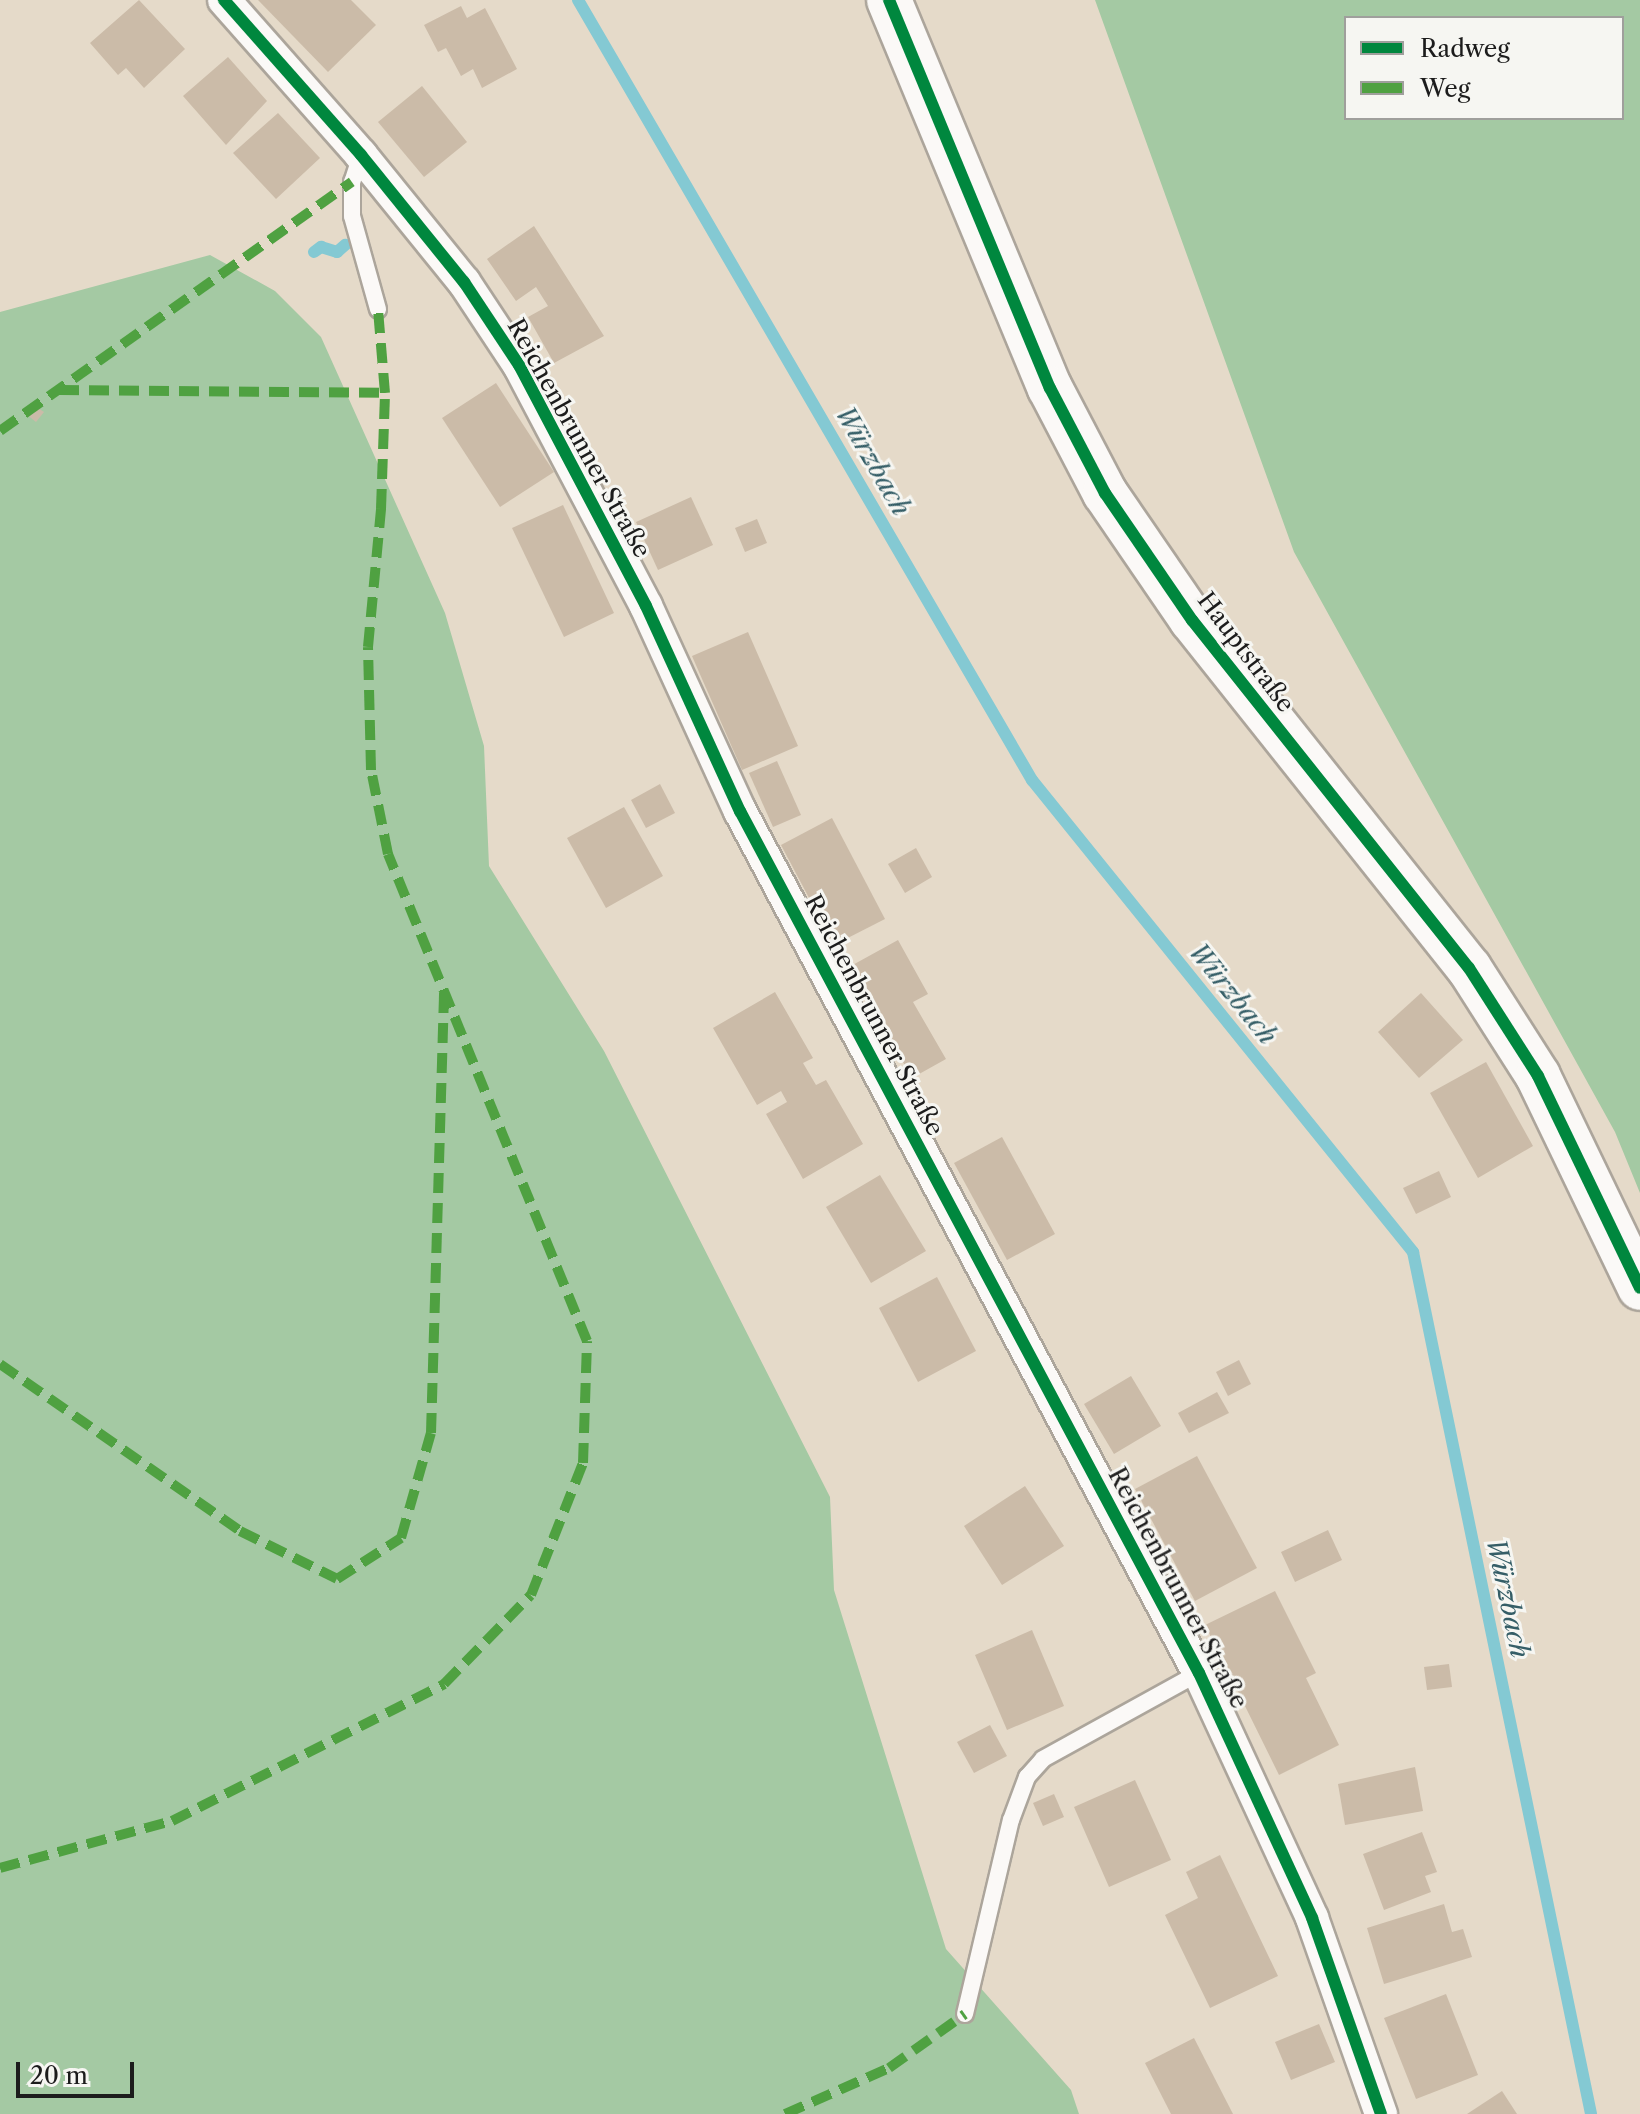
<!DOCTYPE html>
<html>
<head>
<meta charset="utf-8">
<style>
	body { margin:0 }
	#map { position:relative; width:1640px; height:2114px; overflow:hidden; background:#e5dac9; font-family:"Libre Caslon Text",serif }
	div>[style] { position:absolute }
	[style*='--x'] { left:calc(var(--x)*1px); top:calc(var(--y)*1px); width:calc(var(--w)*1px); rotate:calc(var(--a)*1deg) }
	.forest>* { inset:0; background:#a4c9a3 }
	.stream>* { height:12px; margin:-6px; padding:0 6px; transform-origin:6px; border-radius:6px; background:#84c9d3 }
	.building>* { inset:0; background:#cbbba8 }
	.roads { filter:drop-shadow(2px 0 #aca59b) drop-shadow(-2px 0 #aca59b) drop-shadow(0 2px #aca59b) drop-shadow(0 -2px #aca59b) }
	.lane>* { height:16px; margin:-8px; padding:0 8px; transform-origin:8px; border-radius:8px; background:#fbf9f7 }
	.street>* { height:32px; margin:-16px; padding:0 16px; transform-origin:16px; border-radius:16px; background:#fbf9f7 }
	.secondary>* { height:44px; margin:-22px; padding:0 22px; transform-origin:22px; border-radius:22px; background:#fbf9f7 }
	.quiet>* { height:10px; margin-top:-5px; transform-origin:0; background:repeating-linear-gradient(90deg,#4fa141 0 20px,transparent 0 30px) }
	.cycleway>* { height:12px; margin:-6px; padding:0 6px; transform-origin:6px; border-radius:6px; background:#00873e }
	span { translate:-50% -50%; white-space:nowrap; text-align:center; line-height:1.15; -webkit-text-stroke:6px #f6f6f2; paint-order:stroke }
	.street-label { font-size:24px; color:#1c1c1c }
	.water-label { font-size:26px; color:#355e67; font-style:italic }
	.legend { position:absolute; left:1344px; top:16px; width:280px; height:104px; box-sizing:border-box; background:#f6f6f2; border:2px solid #9f9f9c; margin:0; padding:10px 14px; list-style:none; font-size:24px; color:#1c1c1c }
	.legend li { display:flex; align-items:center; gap:16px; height:40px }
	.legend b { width:40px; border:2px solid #9f9f9c }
	.scale { position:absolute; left:16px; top:2062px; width:118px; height:36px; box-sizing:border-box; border:4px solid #1c1c1c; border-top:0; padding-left:10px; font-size:24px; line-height:28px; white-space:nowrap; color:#1c1c1c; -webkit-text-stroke:6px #f6f6f2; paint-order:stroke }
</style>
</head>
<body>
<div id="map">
	<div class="forest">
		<div style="clip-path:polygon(evenodd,1095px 0,1640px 0,1640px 1193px,1615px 1132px,1294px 552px,1095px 0,1622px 18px,1622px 118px,1346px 118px,1346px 18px,1622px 18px)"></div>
		<div style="clip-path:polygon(210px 255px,275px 291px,321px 337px,445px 613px,484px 746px,489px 866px,604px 1051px,830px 1497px,834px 1590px,946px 1949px,1071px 2090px,1079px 2114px,0 2114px,0 312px)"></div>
	</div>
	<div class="stream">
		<div style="--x:578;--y:0;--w:903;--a:59.8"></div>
		<div style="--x:1032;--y:780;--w:607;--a:51.09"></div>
		<div style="--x:1413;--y:1252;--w:880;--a:78.33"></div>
		<div style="--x:314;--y:252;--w:9;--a:-36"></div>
		<div style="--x:321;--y:247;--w:17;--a:17"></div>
		<div style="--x:337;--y:252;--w:11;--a:-41"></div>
	</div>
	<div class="building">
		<div style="clip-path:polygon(139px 0,185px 49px,144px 88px,126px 68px,118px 75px,90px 43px)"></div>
		<div style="clip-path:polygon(258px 0,351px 0,376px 25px,328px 72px)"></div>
		<div style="clip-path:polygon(461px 6px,467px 18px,485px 8px,517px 69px,482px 88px,473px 69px,461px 76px,446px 48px,438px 52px,424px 25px)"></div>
		<div style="clip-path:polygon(228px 57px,267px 101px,226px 145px,183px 96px)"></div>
		<div style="clip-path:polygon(422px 86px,467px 142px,424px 177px,378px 122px)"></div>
		<div style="clip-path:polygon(278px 113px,320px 158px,276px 199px,233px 153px)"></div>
		<div style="clip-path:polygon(534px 226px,604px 336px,554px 363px,528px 317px,548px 306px,536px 287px,516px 301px,487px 259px)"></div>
		<div style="clip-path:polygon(496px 383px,554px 472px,500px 507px,442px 418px)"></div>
		<div style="clip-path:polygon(33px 405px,44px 412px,36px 422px,26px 414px)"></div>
		<div style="clip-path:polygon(691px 497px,713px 545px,658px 570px,636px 522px)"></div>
		<div style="clip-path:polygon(563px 505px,614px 613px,564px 637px,512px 528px)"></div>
		<div style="clip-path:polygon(757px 519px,767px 543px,745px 552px,735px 528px)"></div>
		<div style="clip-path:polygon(748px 632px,798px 746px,742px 770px,692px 656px)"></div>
		<div style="clip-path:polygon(777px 761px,801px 815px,773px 827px,749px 773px)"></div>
		<div style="clip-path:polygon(660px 784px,675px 813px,646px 828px,631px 800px)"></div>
		<div style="clip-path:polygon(624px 807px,663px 876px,606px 908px,567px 838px)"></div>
		<div style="clip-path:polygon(832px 818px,885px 919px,834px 945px,781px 845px)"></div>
		<div style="clip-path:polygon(916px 848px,932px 877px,905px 893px,888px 864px)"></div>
		<div style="clip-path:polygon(898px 940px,928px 994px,913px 1002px,946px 1059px,912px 1078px,849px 967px)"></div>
		<div style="clip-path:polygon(775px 992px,813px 1058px,803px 1063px,816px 1085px,826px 1080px,863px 1144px,803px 1179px,766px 1114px,787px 1102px,781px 1091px,757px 1105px,713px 1028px)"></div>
		<div style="clip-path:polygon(1421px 993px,1463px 1040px,1419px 1078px,1378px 1032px)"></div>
		<div style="clip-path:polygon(1486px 1062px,1533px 1146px,1478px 1178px,1430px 1093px)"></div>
		<div style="clip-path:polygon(1002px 1137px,1055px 1234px,1007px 1260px,954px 1163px)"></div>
		<div style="clip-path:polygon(1439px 1171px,1451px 1197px,1416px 1214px,1403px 1188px)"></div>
		<div style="clip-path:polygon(880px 1175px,926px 1251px,871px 1283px,826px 1207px)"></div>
		<div style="clip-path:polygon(937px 1277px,976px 1351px,918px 1382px,879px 1308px)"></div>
		<div style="clip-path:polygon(1239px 1360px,1251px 1384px,1228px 1396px,1216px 1372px)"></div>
		<div style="clip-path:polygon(1131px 1376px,1161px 1426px,1114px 1454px,1084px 1404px)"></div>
		<div style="clip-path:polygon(1217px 1392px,1229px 1413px,1189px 1433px,1178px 1413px)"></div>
		<div style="clip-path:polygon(1197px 1456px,1257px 1568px,1195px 1601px,1135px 1489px)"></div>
		<div style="clip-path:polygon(1025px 1486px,1064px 1546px,1002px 1585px,964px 1526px)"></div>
		<div style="clip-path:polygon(1328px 1530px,1342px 1560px,1295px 1582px,1281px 1552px)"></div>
		<div style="clip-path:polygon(1275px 1591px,1316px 1673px,1306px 1678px,1339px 1745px,1279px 1775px,1205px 1625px)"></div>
		<div style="clip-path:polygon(1032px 1630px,1064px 1706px,1007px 1730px,975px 1655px)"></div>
		<div style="clip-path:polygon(1449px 1664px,1452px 1687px,1427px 1690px,1424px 1667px)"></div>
		<div style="clip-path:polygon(990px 1725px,1007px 1756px,974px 1773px,957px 1742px)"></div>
		<div style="clip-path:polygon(1415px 1767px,1423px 1811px,1345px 1825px,1338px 1784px)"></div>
		<div style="clip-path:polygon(1135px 1780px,1171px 1860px,1109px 1887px,1074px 1807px)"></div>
		<div style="clip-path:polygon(1054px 1794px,1064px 1817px,1043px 1826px,1033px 1803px)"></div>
		<div style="clip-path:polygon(1422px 1832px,1437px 1872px,1425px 1876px,1431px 1892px,1384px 1910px,1363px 1854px)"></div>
		<div style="clip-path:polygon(1220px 1855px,1278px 1976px,1210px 2008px,1165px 1915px,1198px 1898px,1186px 1872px)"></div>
		<div style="clip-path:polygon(1444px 1904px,1452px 1932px,1463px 1929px,1472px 1957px,1384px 1984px,1367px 1928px)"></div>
		<div style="clip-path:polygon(1446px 1994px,1478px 2075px,1416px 2099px,1384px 2018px)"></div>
		<div style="clip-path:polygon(1319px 2024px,1335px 2062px,1291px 2080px,1275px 2042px)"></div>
		<div style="clip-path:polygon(1194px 2038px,1233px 2114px,1171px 2114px,1145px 2063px)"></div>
		<div style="clip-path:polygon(1502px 2091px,1517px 2114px,1467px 2114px)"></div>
	</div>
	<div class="roads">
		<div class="lane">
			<div style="--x:361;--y:155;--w:28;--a:108"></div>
			<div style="--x:352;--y:182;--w:34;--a:90"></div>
			<div style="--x:352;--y:216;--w:97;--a:74.4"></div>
			<div style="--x:965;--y:2014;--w:199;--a:-76.7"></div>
			<div style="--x:1011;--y:1820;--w:46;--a:-69.6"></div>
			<div style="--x:1027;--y:1777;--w:24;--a:-48"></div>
			<div style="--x:1043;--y:1759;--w:178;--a:-28.9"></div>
		</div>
		<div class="street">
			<div style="--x:224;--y:0;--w:207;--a:48.5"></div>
			<div style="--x:361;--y:155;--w:164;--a:51"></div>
			<div style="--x:464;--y:282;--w:100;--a:56.5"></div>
			<div style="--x:519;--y:365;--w:272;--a:62.2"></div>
			<div style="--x:646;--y:606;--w:226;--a:65.4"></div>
			<div style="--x:740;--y:811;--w:977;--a:61.97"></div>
			<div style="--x:1199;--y:1673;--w:270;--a:65.2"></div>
			<div style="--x:1312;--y:1918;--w:208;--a:70.6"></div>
		</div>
		<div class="secondary">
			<div style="--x:889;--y:0;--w:420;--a:67.5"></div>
			<div style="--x:1050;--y:388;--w:119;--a:62.4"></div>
			<div style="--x:1105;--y:493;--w:154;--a:55.6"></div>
			<div style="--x:1192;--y:620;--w:445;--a:51.5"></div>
			<div style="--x:1469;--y:968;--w:128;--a:57.4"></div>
			<div style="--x:1538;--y:1076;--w:235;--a:64.3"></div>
		</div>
	</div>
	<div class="quiet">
		<div style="--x:59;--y:390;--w:326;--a:0.5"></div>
		<div style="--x:0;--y:431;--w:431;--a:-35.3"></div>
		<div style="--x:0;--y:1364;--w:292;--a:34.8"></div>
		<div style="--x:240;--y:1531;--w:108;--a:26.3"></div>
		<div style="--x:337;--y:1579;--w:76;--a:-32.6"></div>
		<div style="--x:401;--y:1538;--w:109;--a:-74.1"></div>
		<div style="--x:431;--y:1433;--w:443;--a:-88.3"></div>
		<div style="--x:0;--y:1868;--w:178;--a:-15.3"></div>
		<div style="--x:172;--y:1821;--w:305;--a:-26.7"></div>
		<div style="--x:444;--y:1684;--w:124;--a:-45.7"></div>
		<div style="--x:531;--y:1595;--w:142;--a:-68.5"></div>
		<div style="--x:583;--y:1463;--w:122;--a:-88.1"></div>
		<div style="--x:587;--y:1341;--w:526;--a:-112.23"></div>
		<div style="--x:388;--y:854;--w:86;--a:-101.4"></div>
		<div style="--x:371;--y:770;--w:123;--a:-91.4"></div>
		<div style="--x:368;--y:647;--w:139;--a:-84.6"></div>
		<div style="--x:381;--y:509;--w:116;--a:-88"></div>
		<div style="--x:385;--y:393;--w:84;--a:-94.8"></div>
		<div style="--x:785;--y:2114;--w:114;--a:-23.9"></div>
		<div style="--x:889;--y:2068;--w:93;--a:-35.4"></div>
	</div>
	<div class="cycleway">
		<div style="--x:224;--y:0;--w:207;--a:48.5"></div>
		<div style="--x:361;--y:155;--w:164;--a:51"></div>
		<div style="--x:464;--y:282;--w:100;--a:56.5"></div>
		<div style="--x:519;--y:365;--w:272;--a:62.2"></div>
		<div style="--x:646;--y:606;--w:226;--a:65.4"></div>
		<div style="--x:740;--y:811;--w:977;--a:61.97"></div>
		<div style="--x:1199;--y:1673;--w:270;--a:65.2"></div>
		<div style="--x:1312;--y:1918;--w:208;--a:70.6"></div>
		<div style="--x:889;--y:0;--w:420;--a:67.5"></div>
		<div style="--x:1050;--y:388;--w:119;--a:62.4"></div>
		<div style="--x:1105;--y:493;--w:154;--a:55.6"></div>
		<div style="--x:1192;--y:620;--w:445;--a:51.5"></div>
		<div style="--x:1469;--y:968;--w:128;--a:57.4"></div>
		<div style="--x:1538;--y:1076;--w:235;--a:64.3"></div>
	</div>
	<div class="street-label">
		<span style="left:579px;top:438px;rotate:61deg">Reichenbrunner Straße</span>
		<span style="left:1246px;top:652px;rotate:53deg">Hauptstraße</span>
		<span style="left:874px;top:1015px;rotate:62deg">Reichenbrunner Straße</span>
		<span style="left:1178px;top:1588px;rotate:62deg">Reichenbrunner Straße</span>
	</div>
	<div class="water-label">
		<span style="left:872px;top:461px;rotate:60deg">Würzbach</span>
		<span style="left:1232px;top:994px;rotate:51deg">Würzbach</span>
		<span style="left:1507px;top:1598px;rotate:78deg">Würzbach</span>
	</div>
	<ul class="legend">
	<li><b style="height:10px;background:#00873e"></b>Radweg</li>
	<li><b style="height:10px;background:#4fa141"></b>Weg</li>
	</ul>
	<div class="scale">20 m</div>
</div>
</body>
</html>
